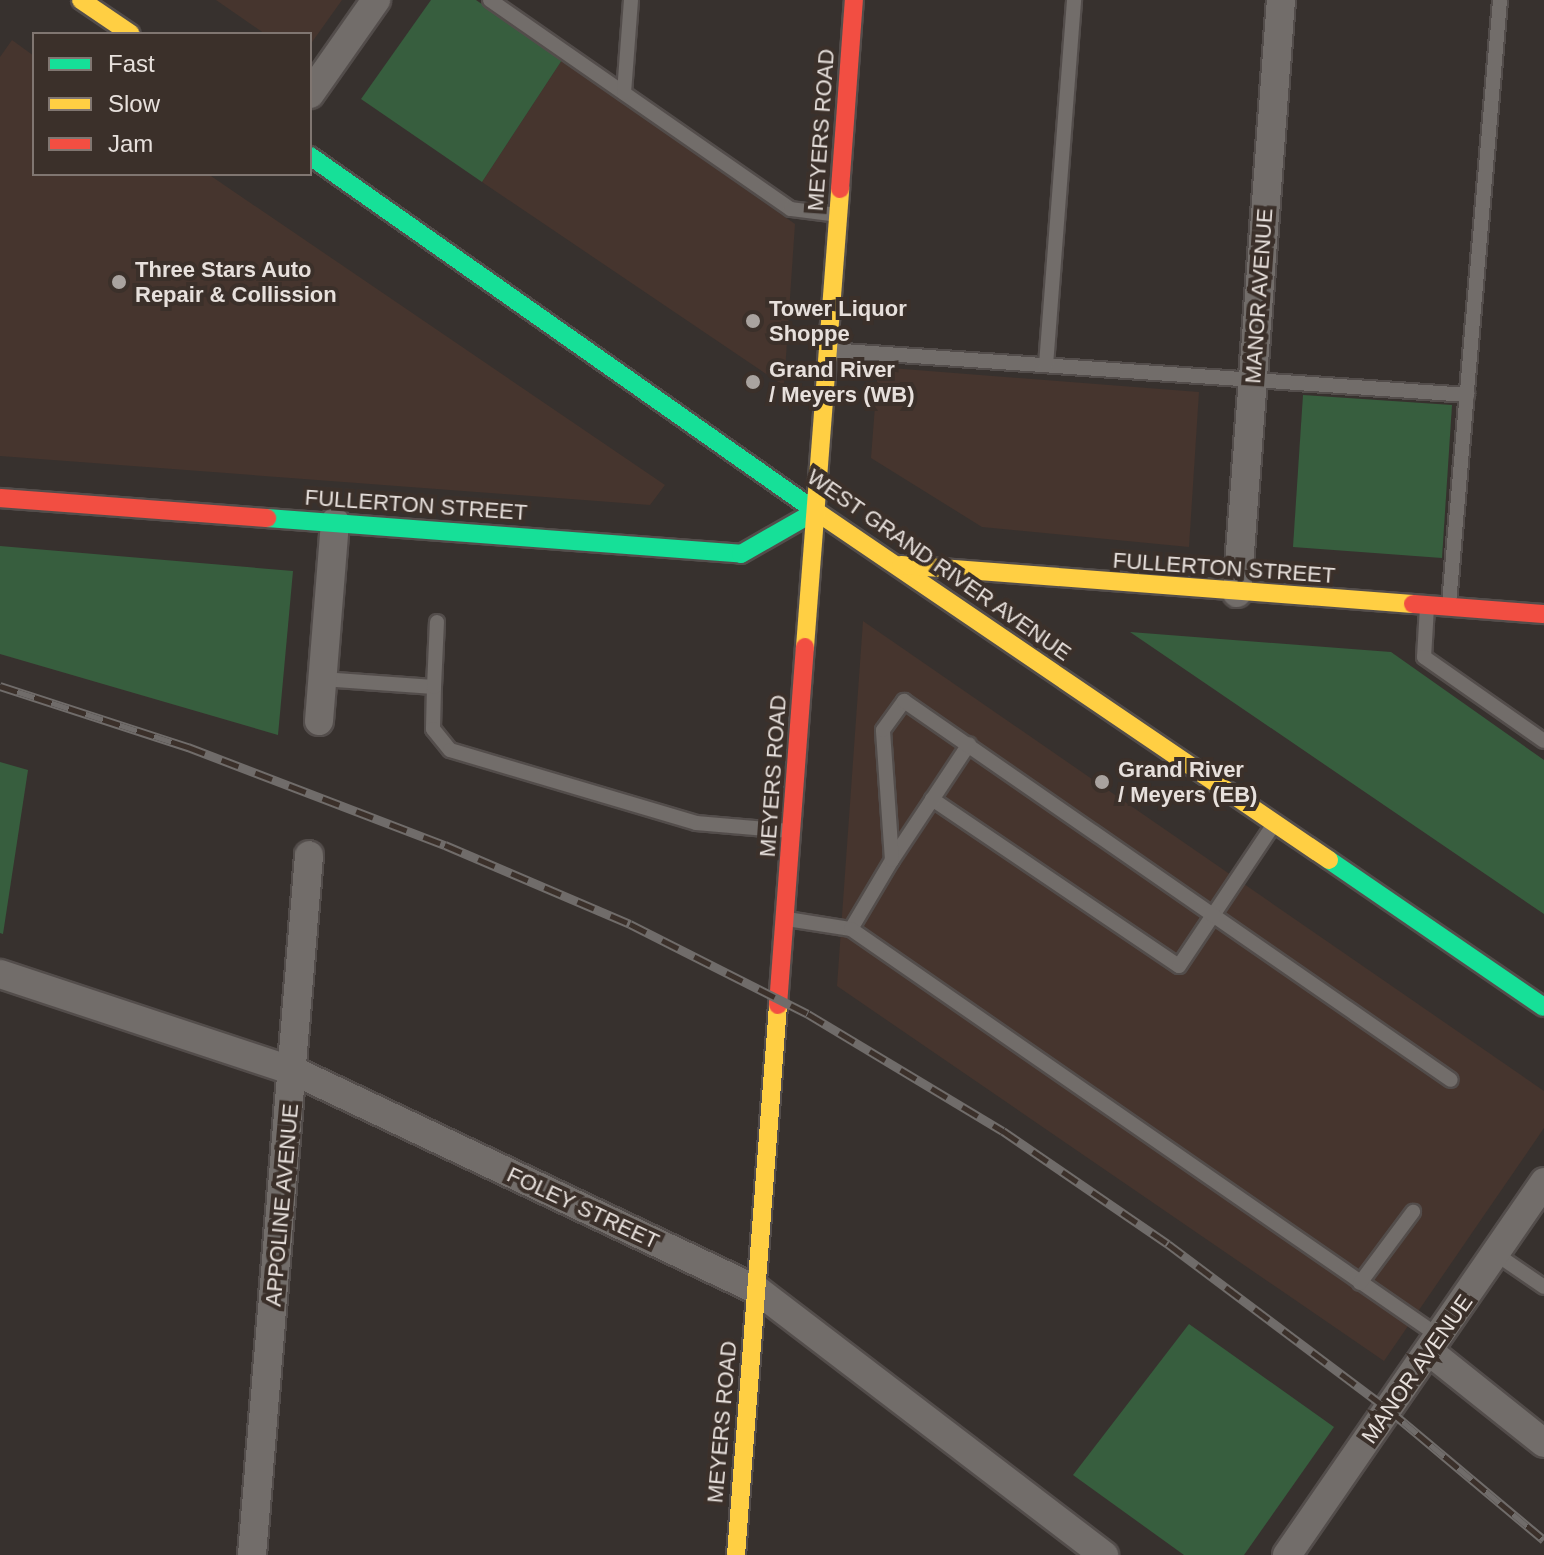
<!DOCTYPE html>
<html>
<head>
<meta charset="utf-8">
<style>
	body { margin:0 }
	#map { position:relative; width:1544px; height:1555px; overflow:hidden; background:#37312e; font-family:Helvetica,sans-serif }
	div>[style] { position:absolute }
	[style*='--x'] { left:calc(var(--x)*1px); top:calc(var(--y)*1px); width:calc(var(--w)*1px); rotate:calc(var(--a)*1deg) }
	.built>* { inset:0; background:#46352e }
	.green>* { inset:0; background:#375e3e }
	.roads { filter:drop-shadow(2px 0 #534d4b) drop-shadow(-2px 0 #534d4b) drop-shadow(0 2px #534d4b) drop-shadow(0 -2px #534d4b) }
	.lane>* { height:14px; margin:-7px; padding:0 7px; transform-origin:7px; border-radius:7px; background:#726d6a }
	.street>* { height:28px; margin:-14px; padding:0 14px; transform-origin:14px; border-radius:14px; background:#726d6a }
	.fast>* { height:18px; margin:-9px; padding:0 9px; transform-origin:9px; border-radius:9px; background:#16e098 }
	.slow>* { height:18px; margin:-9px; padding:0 9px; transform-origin:9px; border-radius:9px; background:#ffcf43 }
	.jam>* { height:18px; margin:-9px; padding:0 9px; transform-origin:9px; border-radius:9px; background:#f24e42 }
	.rail>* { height:9px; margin-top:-4.5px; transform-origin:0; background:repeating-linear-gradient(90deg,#3b302a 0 18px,#706c6a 0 36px); box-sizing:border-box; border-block:2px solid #706c6a }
	.dots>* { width:22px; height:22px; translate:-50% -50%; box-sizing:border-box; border:4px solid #3b302a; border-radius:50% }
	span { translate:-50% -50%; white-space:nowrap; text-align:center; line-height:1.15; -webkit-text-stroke:8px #3b302a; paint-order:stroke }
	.street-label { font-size:22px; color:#e7e0dc }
	.poi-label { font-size:22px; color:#e7e0dc; font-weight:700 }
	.left { translate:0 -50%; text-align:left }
	.legend { position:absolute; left:32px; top:32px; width:280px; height:144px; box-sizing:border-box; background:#3b302a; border:2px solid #807671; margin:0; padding:10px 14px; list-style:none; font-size:24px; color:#e7e0dc }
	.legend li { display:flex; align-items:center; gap:16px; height:40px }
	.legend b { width:40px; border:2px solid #807671 }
</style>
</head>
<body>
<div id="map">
	<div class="built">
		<div style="clip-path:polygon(216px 0,342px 0,310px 45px,310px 34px,265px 34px)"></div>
		<div style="clip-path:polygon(12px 40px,34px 56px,34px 174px,208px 174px,665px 485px,650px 505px,0 456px,0 57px)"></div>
		<div style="clip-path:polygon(562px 60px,795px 224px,784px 386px,482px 182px)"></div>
		<div style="clip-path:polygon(878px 367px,1199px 392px,1189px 547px,982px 527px,871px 458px)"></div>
		<div style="clip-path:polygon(863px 621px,1544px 1091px,1544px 1128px,1384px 1361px,837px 986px)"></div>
	</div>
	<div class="green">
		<div style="clip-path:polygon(431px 0,476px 0,562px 60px,482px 182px,361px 99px)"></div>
		<div style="clip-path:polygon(1303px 395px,1452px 405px,1442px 558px,1293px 547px)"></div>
		<div style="clip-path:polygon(0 546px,293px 571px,278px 735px,0 654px)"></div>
		<div style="clip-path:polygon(1130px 632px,1391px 652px,1544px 760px,1544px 914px)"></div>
		<div style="clip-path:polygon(0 762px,28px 770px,3px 934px,0 933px)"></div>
		<div style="clip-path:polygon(1189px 1324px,1334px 1427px,1244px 1555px,1184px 1555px,1073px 1475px)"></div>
	</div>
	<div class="roads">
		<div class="lane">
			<div style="--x:490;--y:0;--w:366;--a:34.8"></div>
			<div style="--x:791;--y:209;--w:47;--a:7.3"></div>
			<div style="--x:624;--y:93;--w:93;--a:-85.7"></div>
			<div style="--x:829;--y:350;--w:640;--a:4.03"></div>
			<div style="--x:1046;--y:365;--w:366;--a:-85.6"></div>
			<div style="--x:1449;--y:604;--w:606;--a:-85.17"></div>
			<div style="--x:1427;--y:607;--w:50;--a:93.4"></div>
			<div style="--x:1424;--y:657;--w:146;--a:35"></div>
			<div style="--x:322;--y:679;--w:112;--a:4.1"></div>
			<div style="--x:434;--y:687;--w:42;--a:91.4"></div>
			<div style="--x:433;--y:729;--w:27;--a:51"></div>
			<div style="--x:450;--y:750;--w:257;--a:16.5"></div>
			<div style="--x:696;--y:823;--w:94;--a:4.9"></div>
			<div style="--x:434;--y:687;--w:65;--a:-87.4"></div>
			<div style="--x:932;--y:799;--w:298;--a:34.1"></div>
			<div style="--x:1179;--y:966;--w:167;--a:-56.2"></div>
			<div style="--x:892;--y:860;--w:139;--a:-56.4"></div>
			<div style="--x:787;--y:919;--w:65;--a:8.9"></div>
			<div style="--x:851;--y:929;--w:80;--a:-59.3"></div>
			<div style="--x:892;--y:860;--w:130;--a:-94"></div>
			<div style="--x:883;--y:730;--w:36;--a:-54"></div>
			<div style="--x:904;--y:701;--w:665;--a:34.72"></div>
			<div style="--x:851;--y:929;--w:717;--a:34.71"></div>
			<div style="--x:1496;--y:1254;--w:58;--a:34.5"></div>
			<div style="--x:1360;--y:1283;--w:89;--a:-53.3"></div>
		</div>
		<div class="street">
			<div style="--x:310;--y:94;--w:115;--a:-54.9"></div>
			<div style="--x:1237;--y:593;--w:595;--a:-85.76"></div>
			<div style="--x:319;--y:721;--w:200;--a:-85.4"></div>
			<div style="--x:0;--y:974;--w:310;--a:18.3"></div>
			<div style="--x:294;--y:1071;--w:512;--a:25.31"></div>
			<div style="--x:757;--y:1290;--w:437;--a:37.4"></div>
			<div style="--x:1430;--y:1352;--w:146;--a:38.6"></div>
			<div style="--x:252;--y:1555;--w:702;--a:-85.34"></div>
			<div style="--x:1287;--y:1555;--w:453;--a:-55.4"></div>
		</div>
		<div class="fast">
			<div style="--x:310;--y:156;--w:620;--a:35.08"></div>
			<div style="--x:267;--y:518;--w:475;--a:4.3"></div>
			<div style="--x:741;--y:554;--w:86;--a:-29.8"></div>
			<div style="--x:1329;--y:860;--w:260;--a:34.4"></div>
		</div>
		<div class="slow">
			<div style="--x:81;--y:0;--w:60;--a:34.2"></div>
			<div style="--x:817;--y:512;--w:619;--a:34.2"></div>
			<div style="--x:901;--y:565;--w:513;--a:4.36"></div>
			<div style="--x:805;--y:647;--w:459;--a:-85.6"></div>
			<div style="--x:736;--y:1555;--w:552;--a:-85.63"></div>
		</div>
		<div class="jam">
			<div style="--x:840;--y:189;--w:190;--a:-85.8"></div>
			<div style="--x:0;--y:498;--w:268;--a:4.3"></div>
			<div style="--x:1413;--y:604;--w:131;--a:4.4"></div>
			<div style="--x:778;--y:1005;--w:359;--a:-85.7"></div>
		</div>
	</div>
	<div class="rail">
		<div style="--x:0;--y:686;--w:198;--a:18"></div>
		<div style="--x:188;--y:747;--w:275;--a:20.9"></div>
		<div style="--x:445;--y:845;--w:201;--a:23.1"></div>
		<div style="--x:630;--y:924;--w:199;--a:26.8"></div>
		<div style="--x:808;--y:1014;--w:227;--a:31"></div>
		<div style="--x:1003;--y:1131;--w:200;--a:34.4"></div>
		<div style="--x:1168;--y:1244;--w:276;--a:36.9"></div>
		<div style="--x:1389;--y:1410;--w:202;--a:40"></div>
	</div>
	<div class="dots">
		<div style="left:119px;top:282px;background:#a9a39f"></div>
		<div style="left:753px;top:321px;background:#a9a39f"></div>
		<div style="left:753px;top:382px;background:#a9a39f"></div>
		<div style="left:1102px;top:782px;background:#a9a39f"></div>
	</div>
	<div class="street-label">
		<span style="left:821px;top:130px;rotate:-86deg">MEYERS ROAD</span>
		<span style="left:1259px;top:296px;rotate:-86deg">MANOR AVENUE</span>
		<span style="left:416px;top:505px;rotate:4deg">FULLERTON STREET</span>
		<span style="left:939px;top:565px;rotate:35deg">WEST GRAND RIVER AVENUE</span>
		<span style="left:1224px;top:568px;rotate:4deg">FULLERTON STREET</span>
		<span style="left:773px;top:776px;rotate:-86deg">MEYERS ROAD</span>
		<span style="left:282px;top:1205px;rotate:-85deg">APPOLINE AVENUE</span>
		<span style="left:583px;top:1208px;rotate:25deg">FOLEY STREET</span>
		<span style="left:1417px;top:1369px;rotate:-55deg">MANOR AVENUE</span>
		<span style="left:722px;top:1422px;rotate:-85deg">MEYERS ROAD</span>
	</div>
	<div class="poi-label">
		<span class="left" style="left:135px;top:282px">Three Stars Auto<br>Repair &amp; Collission</span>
		<span class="left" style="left:769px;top:321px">Tower Liquor<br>Shoppe</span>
		<span class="left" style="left:769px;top:382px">Grand River<br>/ Meyers (WB)</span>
		<span class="left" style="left:1118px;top:782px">Grand River<br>/ Meyers (EB)</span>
	</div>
	<ul class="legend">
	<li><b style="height:10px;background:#16e098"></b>Fast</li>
	<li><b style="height:10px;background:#ffcf43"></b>Slow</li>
	<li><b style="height:10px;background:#f24e42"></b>Jam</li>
	</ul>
</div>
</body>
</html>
